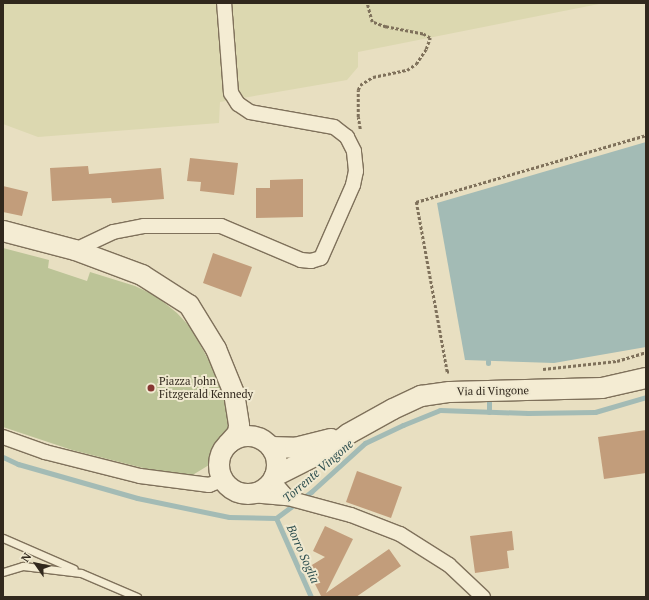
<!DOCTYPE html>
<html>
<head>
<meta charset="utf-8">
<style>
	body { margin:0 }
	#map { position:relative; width:649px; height:600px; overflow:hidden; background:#e8dfc1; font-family:"PT Serif",serif }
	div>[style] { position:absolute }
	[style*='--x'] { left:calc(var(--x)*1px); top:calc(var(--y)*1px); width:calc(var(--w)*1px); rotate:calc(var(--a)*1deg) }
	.farmland>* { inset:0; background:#dcd8b0 }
	.green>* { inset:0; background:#bcc497 }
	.water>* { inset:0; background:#a3bbb5 }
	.stream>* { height:5px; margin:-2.5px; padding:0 2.5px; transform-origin:2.5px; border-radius:2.5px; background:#a3bbb5 }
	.building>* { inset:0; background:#c29d7b }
	.path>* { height:2.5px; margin-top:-1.25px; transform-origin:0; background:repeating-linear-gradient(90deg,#7f715b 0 3px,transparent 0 5px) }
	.roads { filter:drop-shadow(1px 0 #7f715b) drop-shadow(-1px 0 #7f715b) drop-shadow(0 1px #7f715b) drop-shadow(0 -1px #7f715b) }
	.lane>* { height:7px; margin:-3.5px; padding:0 3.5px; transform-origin:3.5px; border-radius:3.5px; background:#f4ecd3 }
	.street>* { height:14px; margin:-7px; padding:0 7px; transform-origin:7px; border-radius:7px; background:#f4ecd3 }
	.secondary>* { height:20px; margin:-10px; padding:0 10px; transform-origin:10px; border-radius:10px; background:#f4ecd3 }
	.secondary>.ring { margin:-10px; padding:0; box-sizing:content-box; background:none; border:20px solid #f4ecd3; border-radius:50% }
	.dots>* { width:11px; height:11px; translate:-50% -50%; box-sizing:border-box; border:2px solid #f0e9d0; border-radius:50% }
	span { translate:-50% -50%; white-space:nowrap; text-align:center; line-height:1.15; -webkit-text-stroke:4px #f0e9d0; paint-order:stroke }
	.poi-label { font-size:11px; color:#31281d }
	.left { translate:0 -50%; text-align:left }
	.street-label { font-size:11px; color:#31281d }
	.water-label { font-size:12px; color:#2e4f4f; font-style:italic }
	.frame { position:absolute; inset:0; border:4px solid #31281d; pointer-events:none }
	.north { position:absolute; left:16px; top:544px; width:40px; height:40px; -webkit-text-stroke:3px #f0e9d0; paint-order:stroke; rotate:304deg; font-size:11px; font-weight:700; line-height:16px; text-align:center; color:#31281d }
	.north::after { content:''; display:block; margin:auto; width:14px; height:18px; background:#31281d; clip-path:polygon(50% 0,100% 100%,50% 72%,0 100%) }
</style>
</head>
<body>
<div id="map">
	<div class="farmland">
		<div style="clip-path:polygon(3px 3px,604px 3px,358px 52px,358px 67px,347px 80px,220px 102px,219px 123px,38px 137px,3px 124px)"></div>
	</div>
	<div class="green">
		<div style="clip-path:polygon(3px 248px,49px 260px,48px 268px,87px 281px,90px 272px,135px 286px,156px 296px,177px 313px,191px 328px,225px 390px,233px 421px,229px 431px,214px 447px,209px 465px,191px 476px,155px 471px,72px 450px,3px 427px)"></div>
	</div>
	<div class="water">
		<div style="clip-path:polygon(646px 142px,646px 347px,554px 363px,465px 360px,437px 203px)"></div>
	</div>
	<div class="stream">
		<div style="--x:488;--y:361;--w:2;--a:90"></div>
		<div style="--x:489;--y:412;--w:12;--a:-90"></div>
		<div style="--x:3;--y:457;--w:17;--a:25"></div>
		<div style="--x:18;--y:464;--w:124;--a:15.9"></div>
		<div style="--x:137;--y:498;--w:94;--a:11.7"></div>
		<div style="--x:229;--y:517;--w:47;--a:1.2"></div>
		<div style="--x:276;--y:518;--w:44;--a:-36.6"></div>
		<div style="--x:311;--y:492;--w:73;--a:-42.2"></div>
		<div style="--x:365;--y:443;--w:42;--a:-25.3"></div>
		<div style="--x:403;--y:425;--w:40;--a:-22"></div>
		<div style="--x:440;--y:410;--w:88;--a:2"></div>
		<div style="--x:528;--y:413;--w:67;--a:-0.9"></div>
		<div style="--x:595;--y:412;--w:53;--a:-16.4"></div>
		<div style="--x:276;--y:518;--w:86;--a:66.1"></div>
	</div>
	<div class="building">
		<div style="clip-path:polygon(190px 158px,238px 163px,234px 195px,200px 191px,201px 182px,187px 181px)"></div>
		<div style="clip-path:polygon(88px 166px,89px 174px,161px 168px,164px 199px,112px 203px,111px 198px,52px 201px,50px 168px)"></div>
		<div style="clip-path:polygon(303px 179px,303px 217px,256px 218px,256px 188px,270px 188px,270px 180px)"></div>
		<div style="clip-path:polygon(3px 186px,28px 192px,22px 216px,3px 212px)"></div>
		<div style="clip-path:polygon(213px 253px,252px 267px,241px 297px,203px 283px)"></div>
		<div style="clip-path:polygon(646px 430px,646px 473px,604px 479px,598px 437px)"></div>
		<div style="clip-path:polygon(357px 471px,402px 487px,391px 518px,346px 502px)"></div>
		<div style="clip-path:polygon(325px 526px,353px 539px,326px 593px,389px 549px,401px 566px,356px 597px,319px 597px,321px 596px,307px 568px,325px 557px,313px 551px)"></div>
		<div style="clip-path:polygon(512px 531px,514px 550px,507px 551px,509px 568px,475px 573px,470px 536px)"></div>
	</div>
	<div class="path">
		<div style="--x:360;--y:129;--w:12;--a:-99"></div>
		<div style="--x:358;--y:117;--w:27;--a:-90"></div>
		<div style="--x:358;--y:90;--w:5;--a:-68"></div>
		<div style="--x:360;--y:85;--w:15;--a:-32"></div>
		<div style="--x:373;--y:77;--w:35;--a:-12"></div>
		<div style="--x:407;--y:70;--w:11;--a:-34"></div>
		<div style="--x:416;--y:64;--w:18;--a:-56"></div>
		<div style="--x:426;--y:49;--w:12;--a:-70"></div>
		<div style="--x:430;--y:38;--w:8;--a:-150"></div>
		<div style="--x:423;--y:34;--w:38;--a:-169"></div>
		<div style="--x:386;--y:27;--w:15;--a:-160"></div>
		<div style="--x:372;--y:22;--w:20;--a:-105"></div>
		<div style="--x:543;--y:369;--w:74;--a:-6.2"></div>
		<div style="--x:617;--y:361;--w:30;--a:-17"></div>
		<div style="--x:449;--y:372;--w:2;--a:180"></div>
		<div style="--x:447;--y:372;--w:173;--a:-100.3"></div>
		<div style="--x:416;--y:202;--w:240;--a:-16.2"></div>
	</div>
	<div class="roads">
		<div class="lane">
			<div style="--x:3;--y:538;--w:77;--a:23.6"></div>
			<div style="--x:3;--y:572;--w:21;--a:-17"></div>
			<div style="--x:23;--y:566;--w:58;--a:6.9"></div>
			<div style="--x:81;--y:573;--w:61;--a:23.2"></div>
		</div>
		<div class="street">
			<div style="--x:75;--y:250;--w:42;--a:-25.3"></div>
			<div style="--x:113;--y:232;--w:32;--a:-11"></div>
			<div style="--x:144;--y:226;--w:77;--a:0"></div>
			<div style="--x:221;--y:226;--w:87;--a:23"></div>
			<div style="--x:301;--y:260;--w:10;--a:6"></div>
			<div style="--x:311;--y:261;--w:10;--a:-17"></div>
			<div style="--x:321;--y:258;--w:80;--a:-66.3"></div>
			<div style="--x:353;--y:185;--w:14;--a:-78"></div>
			<div style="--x:356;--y:171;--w:20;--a:-96"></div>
			<div style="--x:354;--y:151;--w:16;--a:-117"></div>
			<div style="--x:347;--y:137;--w:16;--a:-142"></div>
			<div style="--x:334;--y:127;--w:85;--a:-169.9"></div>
			<div style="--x:250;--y:112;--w:14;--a:-146"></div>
			<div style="--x:238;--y:104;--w:13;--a:-122"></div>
			<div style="--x:231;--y:93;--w:90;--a:-94.4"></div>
			<div style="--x:3;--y:437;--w:45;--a:19.7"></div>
			<div style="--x:45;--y:452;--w:98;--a:14.2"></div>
			<div style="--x:140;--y:476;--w:70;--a:7.4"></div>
			<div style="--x:209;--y:485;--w:14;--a:-21"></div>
			<div style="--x:251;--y:495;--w:37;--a:5"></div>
			<div style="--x:288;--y:498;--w:23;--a:-131"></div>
			<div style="--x:288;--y:498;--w:65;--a:15.1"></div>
			<div style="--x:351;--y:515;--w:53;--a:21.2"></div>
			<div style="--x:400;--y:534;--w:58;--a:32.3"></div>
			<div style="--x:449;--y:565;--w:47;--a:43.3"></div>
		</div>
		<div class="secondary">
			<div style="--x:3;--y:231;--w:74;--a:14.8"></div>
			<div style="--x:75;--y:250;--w:72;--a:20.5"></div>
			<div style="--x:142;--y:275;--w:56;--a:32.6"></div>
			<div style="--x:189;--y:305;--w:52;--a:58.5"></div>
			<div style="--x:216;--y:349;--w:48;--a:67.8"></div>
			<div style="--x:234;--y:393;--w:33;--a:81"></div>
			<div style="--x:239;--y:426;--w:7;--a:98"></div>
			<div style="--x:238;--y:433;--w:15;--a:132"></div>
			<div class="ring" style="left:219px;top:436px;width:38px;height:38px"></div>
			<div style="--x:271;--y:447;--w:24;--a:2"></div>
			<div style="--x:295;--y:448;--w:37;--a:-14"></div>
			<div style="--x:275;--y:476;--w:56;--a:-26.6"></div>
			<div style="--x:325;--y:451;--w:29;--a:-36"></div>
			<div style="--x:348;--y:434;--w:51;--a:-29.1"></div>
			<div style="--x:393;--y:409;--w:31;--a:-25"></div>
			<div style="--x:421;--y:396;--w:29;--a:-8"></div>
			<div style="--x:450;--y:392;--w:152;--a:-1.5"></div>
			<div style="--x:602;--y:388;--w:45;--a:-12.8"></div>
		</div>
	</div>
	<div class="dots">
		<div style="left:151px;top:388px;background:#873732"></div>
	</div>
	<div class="poi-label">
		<span class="left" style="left:159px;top:388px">Piazza John<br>Fitzgerald Kennedy</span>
	</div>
	<div class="street-label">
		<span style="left:493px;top:391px;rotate:-1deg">Via di Vingone</span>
	</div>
	<div class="water-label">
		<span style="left:318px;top:471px;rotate:-41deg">Torrente Vingone</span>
		<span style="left:303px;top:554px;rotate:66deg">Borro Soglia</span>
	</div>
	<div class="frame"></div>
	<div class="north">N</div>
</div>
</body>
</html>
